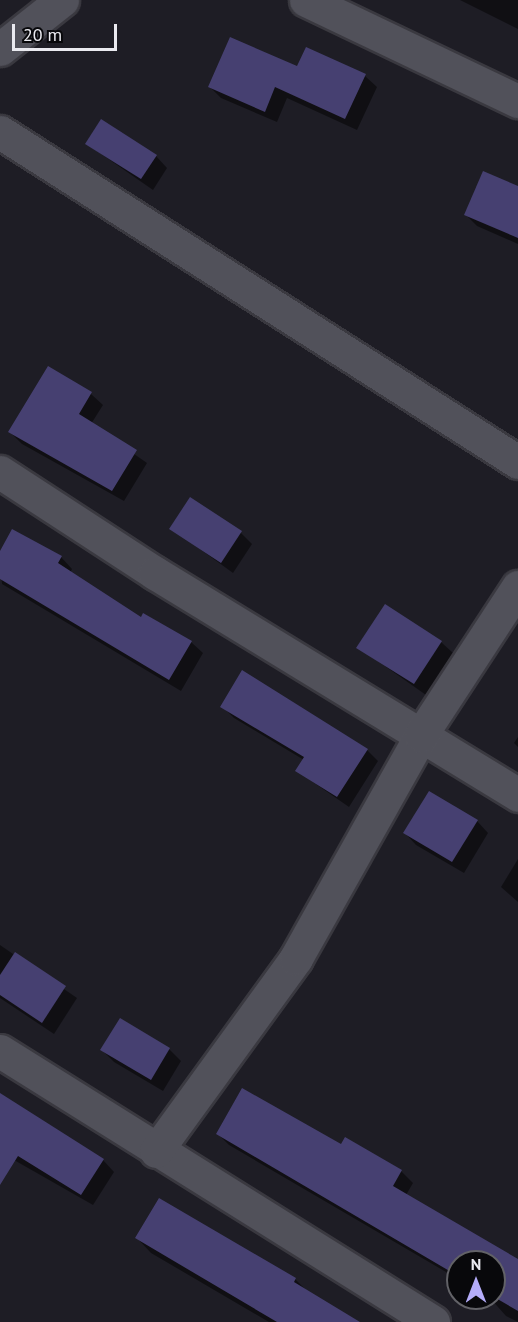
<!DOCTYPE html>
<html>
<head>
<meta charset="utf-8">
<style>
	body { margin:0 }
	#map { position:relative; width:518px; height:1322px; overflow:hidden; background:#1e1d25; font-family:"PT Sans",sans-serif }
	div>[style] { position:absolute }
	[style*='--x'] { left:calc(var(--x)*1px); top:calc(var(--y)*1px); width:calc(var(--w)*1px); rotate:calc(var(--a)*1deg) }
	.shadow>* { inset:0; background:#0007 }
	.building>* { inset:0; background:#464071 }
	.roads { filter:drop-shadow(2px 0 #3a3940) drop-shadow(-2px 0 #3a3940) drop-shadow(0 2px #3a3940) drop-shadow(0 -2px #3a3940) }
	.minor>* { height:33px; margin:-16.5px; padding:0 16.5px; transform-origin:16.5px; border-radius:16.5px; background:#51515a }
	span { translate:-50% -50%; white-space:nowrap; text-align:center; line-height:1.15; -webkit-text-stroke:6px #08080b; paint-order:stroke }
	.north { position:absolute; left:446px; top:1250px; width:60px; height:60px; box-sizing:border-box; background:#08080b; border:2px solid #626267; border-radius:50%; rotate:0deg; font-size:16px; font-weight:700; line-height:24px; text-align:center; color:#eaeaf0 }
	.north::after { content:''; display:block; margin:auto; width:21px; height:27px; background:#b4acf9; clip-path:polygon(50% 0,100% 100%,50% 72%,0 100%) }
	.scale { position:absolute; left:12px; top:24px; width:105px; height:27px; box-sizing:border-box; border:3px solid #eaeaf0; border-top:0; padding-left:8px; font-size:18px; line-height:21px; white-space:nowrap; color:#eaeaf0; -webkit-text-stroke:4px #08080b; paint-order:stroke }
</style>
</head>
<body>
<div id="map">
	<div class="shadow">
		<div style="clip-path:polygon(460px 0,518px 0,518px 29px)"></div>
		<div style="clip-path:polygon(298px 68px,365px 76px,377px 87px,357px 130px,287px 98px,277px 122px,221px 98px,210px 87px)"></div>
		<div style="clip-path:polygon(87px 144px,156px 156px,167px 168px,153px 190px)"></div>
		<div style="clip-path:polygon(518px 188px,518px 244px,477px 226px,466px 215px)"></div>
		<div style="clip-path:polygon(48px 368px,91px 394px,103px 405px,91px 424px,147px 463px,124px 501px,22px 444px,10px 432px)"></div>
		<div style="clip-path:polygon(171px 528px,241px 533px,252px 544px,233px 573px)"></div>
		<div style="clip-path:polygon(0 554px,61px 557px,72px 569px,70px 573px,142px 619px,191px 642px,203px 653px,181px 691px,2px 584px)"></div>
		<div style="clip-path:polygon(441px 642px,453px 653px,426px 695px,358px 647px)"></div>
		<div style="clip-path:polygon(222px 706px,367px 750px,378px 761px,349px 807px,297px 771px,304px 760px,234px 718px)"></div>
		<div style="clip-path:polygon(518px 737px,518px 747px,514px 743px)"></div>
		<div style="clip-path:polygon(477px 821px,488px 833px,464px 873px,416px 845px,405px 833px)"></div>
		<div style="clip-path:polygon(518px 859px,518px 902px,501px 887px)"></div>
		<div style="clip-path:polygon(0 945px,77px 998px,54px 1034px,0 998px)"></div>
		<div style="clip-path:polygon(169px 1049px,181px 1061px,163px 1091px,114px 1062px,102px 1050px)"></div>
		<div style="clip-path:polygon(0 1096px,103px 1160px,114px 1172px,93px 1205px,0 1152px)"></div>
		<div style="clip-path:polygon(218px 1134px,341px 1146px,401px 1171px,413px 1183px,406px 1195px,518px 1261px,518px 1322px,506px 1316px,490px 1298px,494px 1298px,494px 1262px,458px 1262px,458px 1279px,229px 1145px)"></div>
		<div style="clip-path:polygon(137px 1238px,295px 1279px,309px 1293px,357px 1322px,269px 1322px,151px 1253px)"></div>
	</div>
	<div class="building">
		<div style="clip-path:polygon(230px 37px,297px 66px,306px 47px,366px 74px,345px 119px,275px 87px,265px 112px,208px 87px)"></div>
		<div style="clip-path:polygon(101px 119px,157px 155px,141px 179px,85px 144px)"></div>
		<div style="clip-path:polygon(483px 171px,518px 186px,518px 238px,464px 215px)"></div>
		<div style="clip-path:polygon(48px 366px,92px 392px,79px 414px,137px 450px,112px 491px,8px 432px)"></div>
		<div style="clip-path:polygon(190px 497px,242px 531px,221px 563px,169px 529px)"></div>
		<div style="clip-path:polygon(12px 529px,62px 556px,58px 563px,141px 617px,143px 613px,192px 641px,169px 680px,0 579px,0 551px)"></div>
		<div style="clip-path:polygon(385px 604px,442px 641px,414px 684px,356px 648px)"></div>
		<div style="clip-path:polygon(242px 670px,368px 749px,337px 797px,295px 771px,304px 757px,220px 707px)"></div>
		<div style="clip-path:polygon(429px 791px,478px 820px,452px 862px,403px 833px)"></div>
		<div style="clip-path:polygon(15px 952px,66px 986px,42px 1023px,0 995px,0 975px)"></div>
		<div style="clip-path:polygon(120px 1018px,170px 1048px,151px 1080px,100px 1050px)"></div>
		<div style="clip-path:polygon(242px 1088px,341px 1144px,345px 1137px,402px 1170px,393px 1186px,518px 1259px,518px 1311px,494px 1297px,494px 1262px,458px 1262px,458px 1276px,216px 1134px)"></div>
		<div style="clip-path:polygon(0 1093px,104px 1159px,81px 1195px,18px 1156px,0 1185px)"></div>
		<div style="clip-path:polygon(159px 1198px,296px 1278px,294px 1282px,360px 1322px,277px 1322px,135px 1238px)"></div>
	</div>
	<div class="roads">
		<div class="minor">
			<div style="--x:306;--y:0;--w:235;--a:25.5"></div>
			<div style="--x:0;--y:49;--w:79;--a:-38.3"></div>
			<div style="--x:0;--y:132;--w:614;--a:32.5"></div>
			<div style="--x:0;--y:472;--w:185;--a:33.1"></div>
			<div style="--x:155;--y:573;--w:426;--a:31.4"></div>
			<div style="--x:0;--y:1051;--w:511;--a:32.04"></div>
			<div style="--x:156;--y:1151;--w:238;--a:-54"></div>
			<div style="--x:296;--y:958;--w:256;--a:-60.7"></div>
			<div style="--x:421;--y:735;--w:177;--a:-56.8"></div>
		</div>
	</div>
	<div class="north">N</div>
	<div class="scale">20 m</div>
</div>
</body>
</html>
